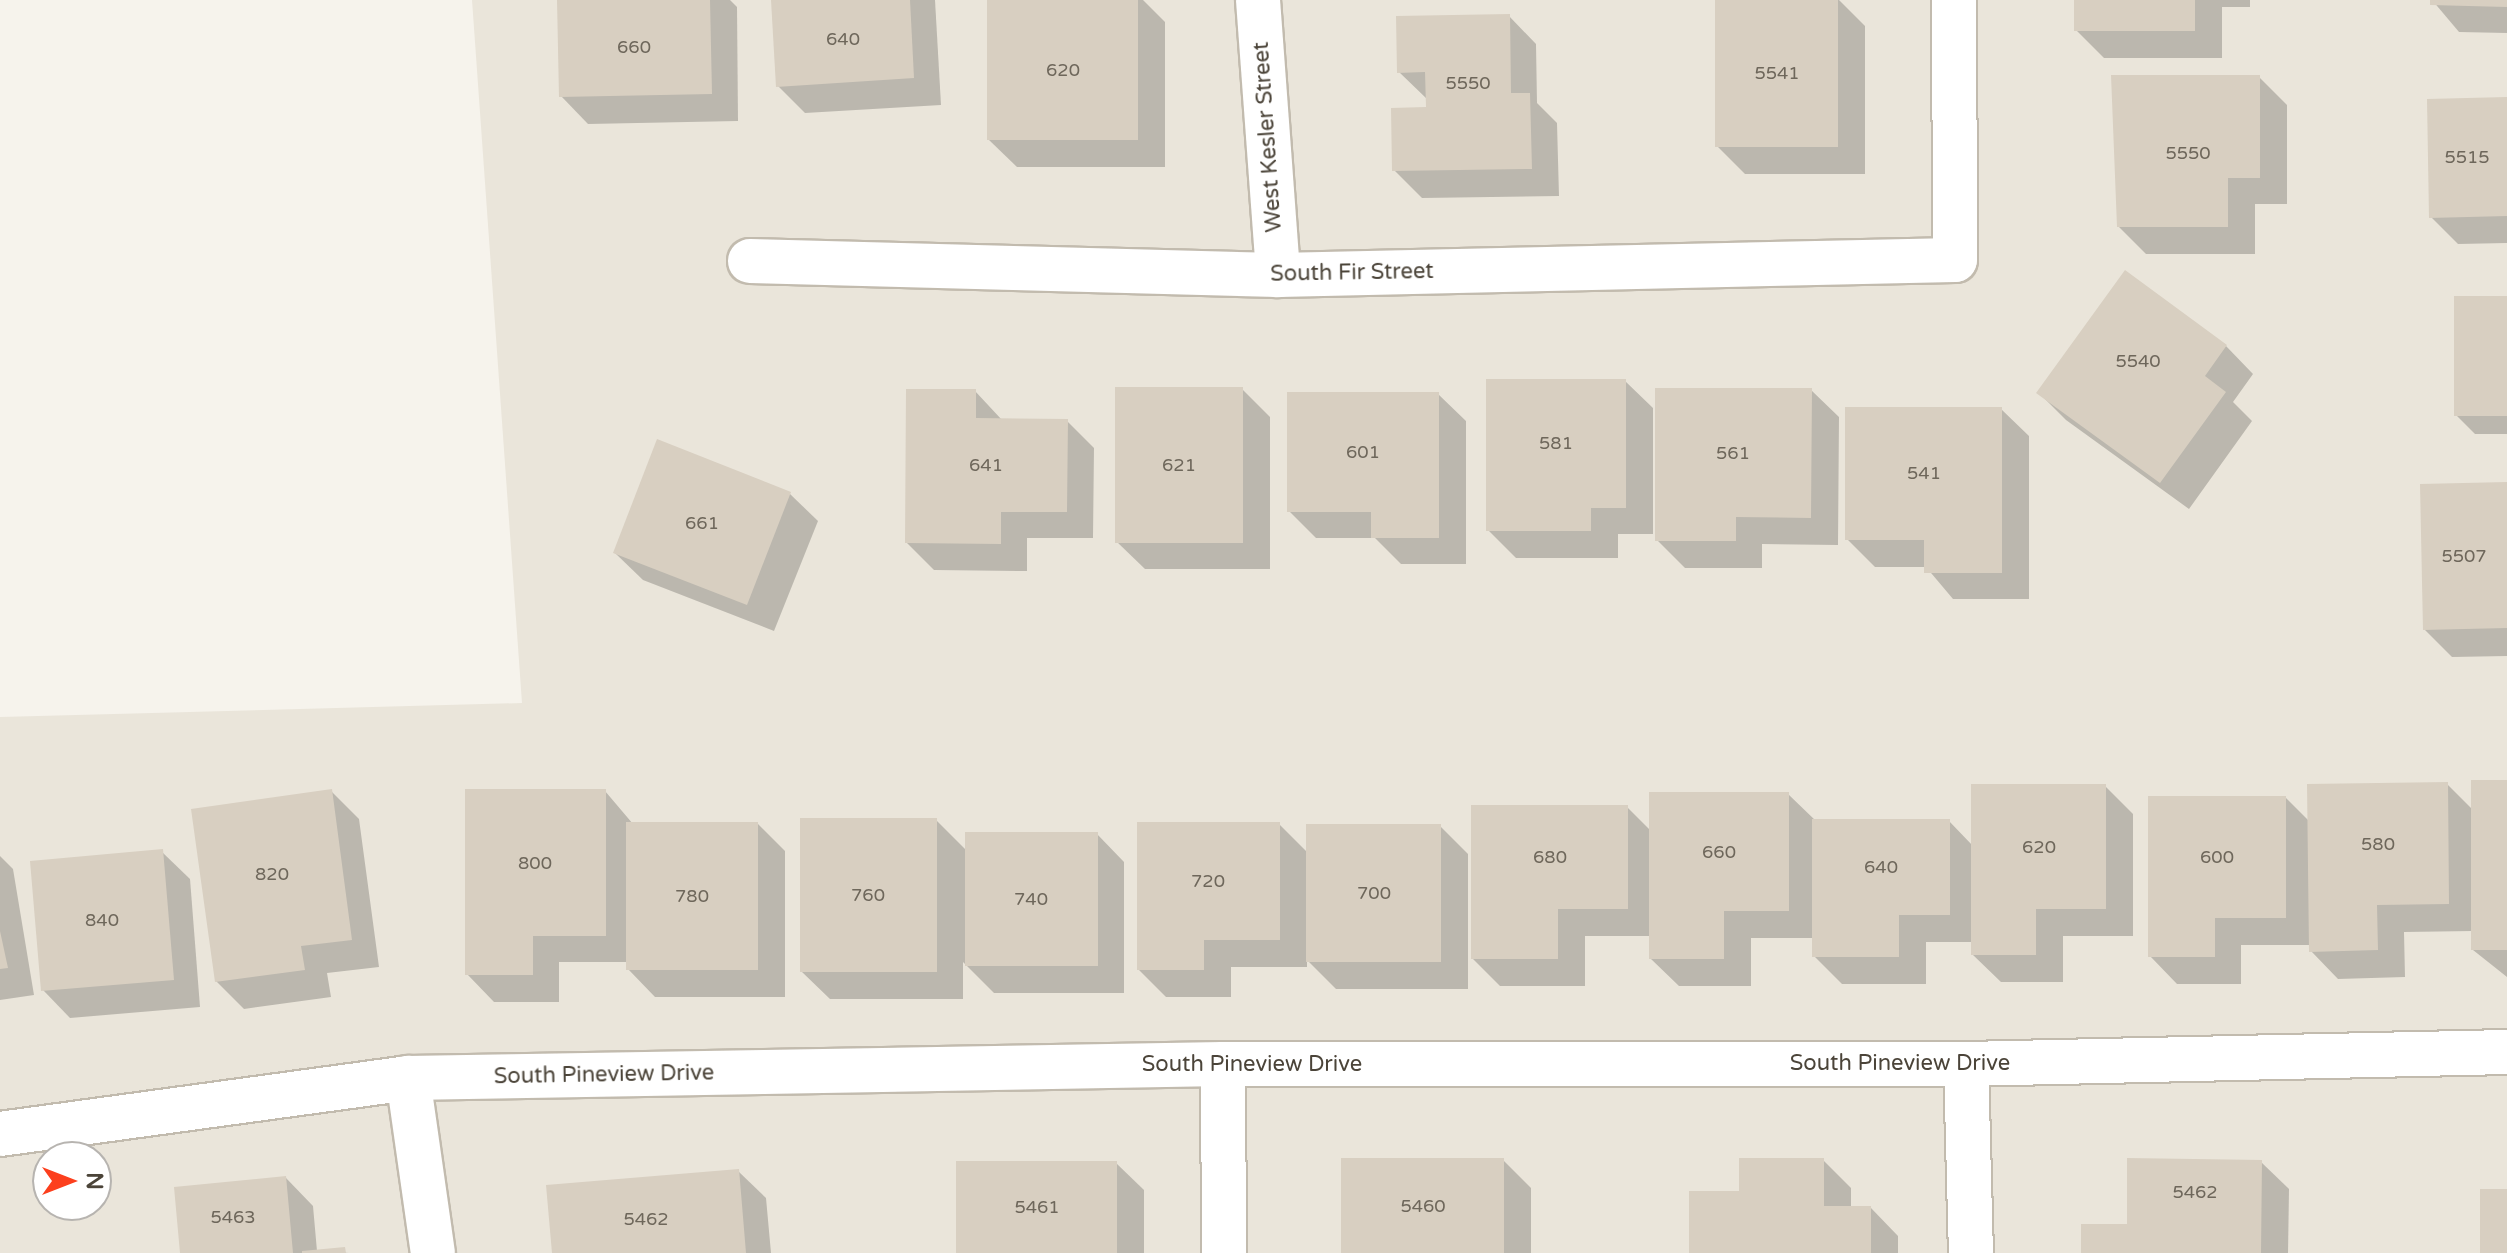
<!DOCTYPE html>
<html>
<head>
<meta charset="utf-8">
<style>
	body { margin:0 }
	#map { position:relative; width:2507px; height:1253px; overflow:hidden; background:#f6f3ec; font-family:"Varela Round",sans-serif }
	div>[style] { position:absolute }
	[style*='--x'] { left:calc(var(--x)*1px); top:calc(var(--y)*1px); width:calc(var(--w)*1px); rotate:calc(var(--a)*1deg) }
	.residential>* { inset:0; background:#eae5da }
	.shadow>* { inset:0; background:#0003 }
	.building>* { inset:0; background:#d8cfc1 }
	.roads { filter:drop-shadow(2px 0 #c2bbae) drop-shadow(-2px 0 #c2bbae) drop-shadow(0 2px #c2bbae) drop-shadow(0 -2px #c2bbae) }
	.minor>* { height:44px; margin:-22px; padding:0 22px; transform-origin:22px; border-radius:22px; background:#fff }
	span { translate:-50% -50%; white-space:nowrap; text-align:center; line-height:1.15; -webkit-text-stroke:8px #fff; paint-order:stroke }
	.number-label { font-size:18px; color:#6e675b }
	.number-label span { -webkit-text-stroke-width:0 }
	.street-label { font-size:22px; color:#4b4439 }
	.north { position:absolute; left:32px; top:1141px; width:80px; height:80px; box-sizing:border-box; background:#fff; border:2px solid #b7b4b0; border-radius:50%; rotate:90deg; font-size:22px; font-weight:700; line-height:32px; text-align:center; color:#4b4439 }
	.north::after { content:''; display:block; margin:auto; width:28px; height:36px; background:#fc3f1d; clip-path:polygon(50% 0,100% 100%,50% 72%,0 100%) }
</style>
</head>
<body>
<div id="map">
	<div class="residential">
		<div style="clip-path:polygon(evenodd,472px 0,2507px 0,2507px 1253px,0 1253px,0 717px,522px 703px,472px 0,48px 1157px,96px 1157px,96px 1205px,48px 1205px,48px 1157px)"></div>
	</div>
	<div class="shadow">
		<div style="clip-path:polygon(559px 0,730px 0,737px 7px,738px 121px,588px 124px,561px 96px)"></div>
		<div style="clip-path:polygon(773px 0,935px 0,941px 105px,805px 113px,778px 86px)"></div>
		<div style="clip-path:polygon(989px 0,1143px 0,1165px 22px,1165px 167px,1017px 167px,989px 140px)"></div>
		<div style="clip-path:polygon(1717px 0,1839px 0,1865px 26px,1865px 174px,1745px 174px,1717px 146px)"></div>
		<div style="clip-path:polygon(2076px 0,2250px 0,2250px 7px,2222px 7px,2222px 58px,2104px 58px,2076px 30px)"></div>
		<div style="clip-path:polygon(2432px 0,2507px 0,2507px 33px,2459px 32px)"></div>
		<div style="clip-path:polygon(1509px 16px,1536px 44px,1537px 103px,1557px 123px,1559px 196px,1422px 198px,1394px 170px,1428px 109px,1427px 99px,1399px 72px)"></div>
		<div style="clip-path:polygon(2259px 77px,2287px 105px,2287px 204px,2255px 204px,2255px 254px,2146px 254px,2119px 227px)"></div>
		<div style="clip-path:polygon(2507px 99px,2507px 243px,2458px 244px,2431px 217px)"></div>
		<div style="clip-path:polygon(2507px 298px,2507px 434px,2475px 434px,2456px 415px)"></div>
		<div style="clip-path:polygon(2226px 346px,2253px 374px,2233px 402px,2252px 421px,2189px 509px,2066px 420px,2039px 393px)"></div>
		<div style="clip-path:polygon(1625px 381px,1653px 408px,1653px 534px,1618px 534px,1618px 558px,1516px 558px,1488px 530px)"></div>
		<div style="clip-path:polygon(1242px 389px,1270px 417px,1270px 569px,1145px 569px,1117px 542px)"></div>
		<div style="clip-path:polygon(1811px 390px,1839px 417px,1838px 545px,1762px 544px,1762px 568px,1685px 568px,1657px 540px)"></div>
		<div style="clip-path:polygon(975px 391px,1002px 420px,1067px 421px,1094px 448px,1093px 538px,1027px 538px,1027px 571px,934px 570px,907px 543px)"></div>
		<div style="clip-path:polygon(1438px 394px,1466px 421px,1466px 564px,1401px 564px,1375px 538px,1316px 538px,1289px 511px)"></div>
		<div style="clip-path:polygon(2001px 409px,2029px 436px,2029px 599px,1953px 599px,1926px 567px,1875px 567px,1847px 539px)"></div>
		<div style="clip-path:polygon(2507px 484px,2507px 656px,2452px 657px,2425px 630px)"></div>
		<div style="clip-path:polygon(790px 494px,818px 521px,774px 631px,643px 580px,615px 553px)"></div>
		<div style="clip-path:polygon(2507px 782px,2507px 977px,2473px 950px,2473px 931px,2404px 932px,2405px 977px,2338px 979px,2311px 951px,2311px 945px,2241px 945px,2241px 984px,2177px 984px,2150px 956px,2286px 798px,2309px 821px,2447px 784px,2473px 810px)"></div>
		<div style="clip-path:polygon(2105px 786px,2133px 814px,2133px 936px,2063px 936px,2063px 982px,2001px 982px,1973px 955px,1973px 942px,1926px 942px,1926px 984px,1842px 984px,1814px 956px,1814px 938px,1751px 938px,1751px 986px,1679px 986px,1651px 959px,1651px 936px,1585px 936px,1585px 986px,1500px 986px,1473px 959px,1627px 807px,1651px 831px,1788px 794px,1816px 821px,1949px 821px,1973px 846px)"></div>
		<div style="clip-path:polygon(331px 791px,359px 819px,379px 967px,327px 973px,331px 997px,244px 1009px,216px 981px)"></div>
		<div style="clip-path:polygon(605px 791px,633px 824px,758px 824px,785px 851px,785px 997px,655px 997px,628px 969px,628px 962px,559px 962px,559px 1002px,494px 1002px,467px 974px)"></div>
		<div style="clip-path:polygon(936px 820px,967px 851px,1097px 834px,1124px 862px,1124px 993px,994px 993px,963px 962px,963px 999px,830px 999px,802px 972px)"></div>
		<div style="clip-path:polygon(1279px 824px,1308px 853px,1440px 826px,1468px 854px,1468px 989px,1336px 989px,1307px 960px,1307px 967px,1231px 967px,1231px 997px,1166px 997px,1138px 969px)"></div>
		<div style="clip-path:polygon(162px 852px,190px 879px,200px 1007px,70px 1018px,43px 990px)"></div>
		<div style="clip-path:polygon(0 856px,13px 869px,34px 995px,0 1000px)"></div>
		<div style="clip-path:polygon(1503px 1160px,1531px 1188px,1531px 1253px,1343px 1253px)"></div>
		<div style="clip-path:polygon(1823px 1160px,1851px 1188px,1851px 1208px,1871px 1208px,1898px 1236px,1898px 1253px,1691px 1253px,1741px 1193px)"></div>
		<div style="clip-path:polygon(2261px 1162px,2289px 1189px,2288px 1253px,2083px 1253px)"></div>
		<div style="clip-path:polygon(1116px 1163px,1144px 1190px,1144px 1253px,958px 1253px)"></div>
		<div style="clip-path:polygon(738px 1171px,766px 1198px,771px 1253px,554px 1253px)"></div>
		<div style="clip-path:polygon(286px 1178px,313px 1206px,317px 1251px,349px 1253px,182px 1253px)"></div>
	</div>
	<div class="building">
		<div style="clip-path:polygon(557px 0,710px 0,712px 94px,559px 97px)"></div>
		<div style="clip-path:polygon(771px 0,910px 0,914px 78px,776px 87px)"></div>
		<div style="clip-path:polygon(987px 0,1138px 0,1138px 140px,987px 140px)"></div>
		<div style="clip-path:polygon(1715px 0,1838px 0,1838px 147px,1715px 147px)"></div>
		<div style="clip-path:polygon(2074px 0,2195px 0,2195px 31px,2074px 31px)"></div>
		<div style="clip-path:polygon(2430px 0,2507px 0,2507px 7px,2430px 5px)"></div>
		<div style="clip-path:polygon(1510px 14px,1511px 93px,1530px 93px,1532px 169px,1392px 171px,1391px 108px,1426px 107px,1425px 72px,1397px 73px,1396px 16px)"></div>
		<div style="clip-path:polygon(2111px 75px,2260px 75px,2260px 178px,2228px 178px,2228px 227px,2117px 227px)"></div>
		<div style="clip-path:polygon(2507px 97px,2507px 216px,2429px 218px,2427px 99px)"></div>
		<div style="clip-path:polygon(2125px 270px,2227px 345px,2205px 376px,2226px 392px,2160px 483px,2036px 393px)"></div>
		<div style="clip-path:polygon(2454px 296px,2507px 296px,2507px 416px,2454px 416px)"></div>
		<div style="clip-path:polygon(1486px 379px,1626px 379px,1626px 508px,1591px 508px,1591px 531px,1486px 531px)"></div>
		<div style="clip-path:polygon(1115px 387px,1243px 387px,1243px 543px,1115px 543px)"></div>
		<div style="clip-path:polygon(1655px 388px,1812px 388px,1811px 518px,1736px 517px,1736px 541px,1655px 541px)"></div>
		<div style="clip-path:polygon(906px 389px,976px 389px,976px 418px,1068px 419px,1067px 512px,1001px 512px,1001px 544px,905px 543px)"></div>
		<div style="clip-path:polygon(1287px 392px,1439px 392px,1439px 538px,1371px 538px,1371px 512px,1287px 512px)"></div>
		<div style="clip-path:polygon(1845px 407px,2002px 407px,2002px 573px,1924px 573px,1924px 540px,1845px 540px)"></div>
		<div style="clip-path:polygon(657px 439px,791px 492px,747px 605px,613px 553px)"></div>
		<div style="clip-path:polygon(2507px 482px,2507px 628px,2423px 630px,2420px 484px)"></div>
		<div style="clip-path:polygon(2471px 780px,2507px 780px,2507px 950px,2471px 950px)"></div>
		<div style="clip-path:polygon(2448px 782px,2449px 904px,2377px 905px,2378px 950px,2309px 952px,2307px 784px)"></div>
		<div style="clip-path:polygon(1971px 784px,2106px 784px,2106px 909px,2036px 909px,2036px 955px,1971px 955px)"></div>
		<div style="clip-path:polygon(332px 789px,352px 940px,301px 946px,305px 970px,215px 982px,191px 809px)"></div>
		<div style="clip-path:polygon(465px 789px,606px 789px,606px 936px,533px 936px,533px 975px,465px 975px)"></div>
		<div style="clip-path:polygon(1649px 792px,1789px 792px,1789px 911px,1724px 911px,1724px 959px,1649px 959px)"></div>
		<div style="clip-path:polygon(2148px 796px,2286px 796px,2286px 918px,2215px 918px,2215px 957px,2148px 957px)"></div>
		<div style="clip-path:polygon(1471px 805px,1628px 805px,1628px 909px,1558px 909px,1558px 959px,1471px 959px)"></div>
		<div style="clip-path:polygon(800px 818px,937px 818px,937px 972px,800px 972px)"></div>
		<div style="clip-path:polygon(1812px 819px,1950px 819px,1950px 915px,1899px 915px,1899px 957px,1812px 957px)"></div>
		<div style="clip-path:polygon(626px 822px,758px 822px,758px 970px,626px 970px)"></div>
		<div style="clip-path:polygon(1137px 822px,1280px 822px,1280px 940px,1204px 940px,1204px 970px,1137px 970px)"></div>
		<div style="clip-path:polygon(1306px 824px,1441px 824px,1441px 962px,1306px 962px)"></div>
		<div style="clip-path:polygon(965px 832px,1098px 832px,1098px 966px,965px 966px)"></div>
		<div style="clip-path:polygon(163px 849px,174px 980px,41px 991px,30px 861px)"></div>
		<div style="clip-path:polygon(0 931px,8px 968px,0 969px)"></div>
		<div style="clip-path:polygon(1341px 1158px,1504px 1158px,1504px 1253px,1341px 1253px)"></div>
		<div style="clip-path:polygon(1739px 1158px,1824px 1158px,1824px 1206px,1871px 1206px,1871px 1253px,1689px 1253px,1689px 1191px,1739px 1191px)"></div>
		<div style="clip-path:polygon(2127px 1158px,2262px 1160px,2261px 1253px,2081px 1253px,2081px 1224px,2127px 1224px)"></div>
		<div style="clip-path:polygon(956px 1161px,1117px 1161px,1117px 1253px,956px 1253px)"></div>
		<div style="clip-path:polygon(739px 1169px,746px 1253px,552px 1253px,546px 1185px)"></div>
		<div style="clip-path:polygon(286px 1176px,293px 1253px,180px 1253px,174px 1187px)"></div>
		<div style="clip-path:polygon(2480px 1189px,2507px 1189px,2507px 1253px,2480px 1253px)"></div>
		<div style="clip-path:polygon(345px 1247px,346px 1253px,302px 1253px,302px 1251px)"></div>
	</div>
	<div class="roads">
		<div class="minor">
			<div style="--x:1258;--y:0;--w:276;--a:85.8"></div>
			<div style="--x:750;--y:261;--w:528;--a:1.52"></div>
			<div style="--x:1278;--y:275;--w:677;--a:-1.27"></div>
			<div style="--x:1955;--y:260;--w:260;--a:-90.2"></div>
			<div style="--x:1223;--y:1064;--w:189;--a:89.7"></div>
			<div style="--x:1966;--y:1064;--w:189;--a:88.5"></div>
			<div style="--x:408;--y:1078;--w:177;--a:81.9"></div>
			<div style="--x:0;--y:1134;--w:412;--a:-7.8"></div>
			<div style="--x:408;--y:1078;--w:815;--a:-0.98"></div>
			<div style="--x:1223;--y:1064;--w:743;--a:0"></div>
			<div style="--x:1966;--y:1064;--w:541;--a:-1.27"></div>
		</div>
	</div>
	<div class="number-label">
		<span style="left:843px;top:39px">640</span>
		<span style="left:634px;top:47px">660</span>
		<span style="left:1063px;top:70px">620</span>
		<span style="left:1777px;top:73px">5541</span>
		<span style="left:1468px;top:83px">5550</span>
		<span style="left:2188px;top:153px">5550</span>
		<span style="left:2467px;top:157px">5515</span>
		<span style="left:2138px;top:361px">5540</span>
		<span style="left:1556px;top:443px">581</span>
		<span style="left:1363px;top:452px">601</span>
		<span style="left:1733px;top:453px">561</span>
		<span style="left:986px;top:465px">641</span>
		<span style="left:1179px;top:465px">621</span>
		<span style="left:1924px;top:473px">541</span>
		<span style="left:702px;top:523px">661</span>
		<span style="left:2464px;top:556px">5507</span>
		<span style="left:2378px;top:844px">580</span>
		<span style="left:2039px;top:847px">620</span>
		<span style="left:1719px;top:852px">660</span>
		<span style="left:1550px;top:857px">680</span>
		<span style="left:2217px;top:857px">600</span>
		<span style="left:535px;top:863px">800</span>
		<span style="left:1881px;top:867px">640</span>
		<span style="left:272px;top:874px">820</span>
		<span style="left:1208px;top:881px">720</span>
		<span style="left:1374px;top:893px">700</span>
		<span style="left:868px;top:895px">760</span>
		<span style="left:692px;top:896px">780</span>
		<span style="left:1031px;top:899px">740</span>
		<span style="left:102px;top:920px">840</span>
		<span style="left:2195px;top:1192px">5462</span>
		<span style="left:1423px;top:1206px">5460</span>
		<span style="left:1037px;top:1207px">5461</span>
		<span style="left:233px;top:1217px">5463</span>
		<span style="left:646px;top:1219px">5462</span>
	</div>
	<div class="street-label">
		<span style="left:1268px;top:137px;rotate:-94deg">West Kesler Street</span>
		<span style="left:1352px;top:273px;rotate:-1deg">South Fir Street</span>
		<span style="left:1900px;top:1064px">South Pineview Drive</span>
		<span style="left:1252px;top:1065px">South Pineview Drive</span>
		<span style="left:604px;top:1075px;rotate:-1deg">South Pineview Drive</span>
	</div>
	<div class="north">N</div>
</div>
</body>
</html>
